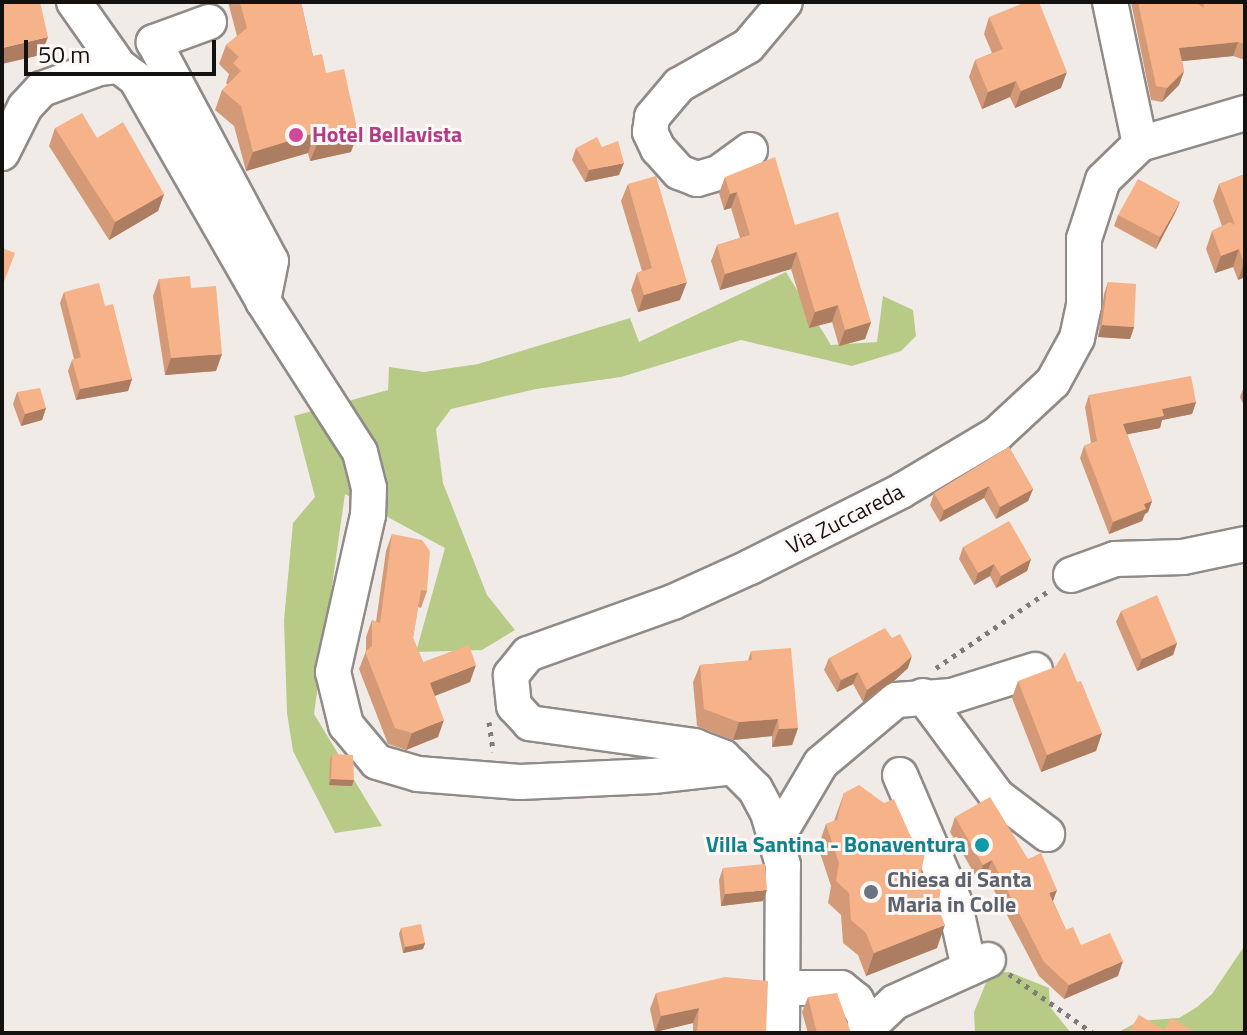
<!DOCTYPE html>
<html>
<head>
<meta charset="utf-8">
<style>
	body { margin:0 }
	#map { position:relative; width:1247px; height:1035px; overflow:hidden; background:#f0ebe7; font-family:"Titillium Web",sans-serif }
	div>[style] { position:absolute }
	[style*='--x'] { left:calc(var(--x)*1px); top:calc(var(--y)*1px); width:calc(var(--w)*1px); rotate:calc(var(--a)*1deg) }
	.green>* { inset:0; background:#b7cb87 }
	.path>* { height:5px; margin-top:-2.5px; transform-origin:0; background:repeating-linear-gradient(90deg,#7e7b78 0 4px,transparent 0 10px) }
	.roads { filter:drop-shadow(2px 0 #908b88) drop-shadow(-2px 0 #908b88) drop-shadow(0 2px #908b88) drop-shadow(0 -2px #908b88) }
	.minor>* { height:34px; margin:-17px; padding:0 17px; transform-origin:17px; border-radius:17px; background:#fff }
	.wall>* { inset:0; background:#d49a77 }
	.shaded-wall>* { inset:0; background:#ac7d61 }
	.building>* { inset:0; background:#f6b38a }
	.dots>* { width:22px; height:22px; translate:-50% -50%; box-sizing:border-box; border:4px solid #fdf8f5; border-radius:50% }
	span { translate:-50% -50%; white-space:nowrap; text-align:center; line-height:1.15; -webkit-text-stroke:6px #fdf8f5; paint-order:stroke }
	.hotel-label { font-size:22px; color:#b23c85; font-weight:700 }
	.left { translate:0 -50%; text-align:left }
	.street-label { font-size:22px; color:#141211 }
	.culture-label { font-size:22px; color:#0d838f; font-weight:700 }
	.right { translate:-100% -50%; text-align:right }
	.worship-label { font-size:22px; color:#5b616d; font-weight:700 }
	.frame { position:absolute; inset:0; border:4px solid #141211; pointer-events:none }
	.scale { position:absolute; left:24px; top:40px; width:192px; height:36px; box-sizing:border-box; border:4px solid #141211; border-top:0; padding-left:10px; font-size:24px; line-height:28px; white-space:nowrap; color:#141211; -webkit-text-stroke:6px #fdf8f5; paint-order:stroke }
</style>
</head>
<body>
<div id="map">
	<div class="green">
		<div style="clip-path:polygon(786px 272px,831px 345px,877px 342px,883px 296px,913px 310px,916px 336px,901px 351px,852px 366px,741px 340px,621px 377px,536px 389px,451px 409px,436px 429px,443px 483px,487px 595px,515px 630px,482px 650px,416px 652px,445px 548px,345px 494px,314px 714px,382px 826px,335px 833px,293px 751px,287px 713px,284px 620px,293px 523px,315px 497px,294px 416px,388px 390px,389px 367px,424px 372px,478px 364px,630px 318px,639px 342px)"></div>
		<div style="clip-path:polygon(1245px 945px,1245px 1033px,1117px 1033px,1139px 1021px,1179px 1018px,1197px 1007px,1212px 994px)"></div>
		<div style="clip-path:polygon(1009px 972px,1049px 988px,1050px 1007px,1071px 1033px,975px 1033px,974px 1012px,990px 973px)"></div>
	</div>
	<div class="path">
		<div style="--x:936;--y:668;--w:138;--a:-34.4"></div>
		<div style="--x:489;--y:722;--w:30;--a:82"></div>
		<div style="--x:1009;--y:974;--w:103;--a:35.1"></div>
	</div>
	<div class="roads">
		<div class="minor">
			<div style="--x:74;--y:2;--w:78;--a:54.9"></div>
			<div style="--x:1110;--y:2;--w:145;--a:78.1"></div>
			<div style="--x:209;--y:22;--w:59;--a:160"></div>
			<div style="--x:154;--y:42;--w:248;--a:61.9"></div>
			<div style="--x:271;--y:261;--w:41;--a:101.3"></div>
			<div style="--x:750;--y:150;--w:39;--a:144"></div>
			<div style="--x:718;--y:173;--w:22;--a:164"></div>
			<div style="--x:697;--y:179;--w:19;--a:-159"></div>
			<div style="--x:679;--y:172;--w:31;--a:-132"></div>
			<div style="--x:658;--y:149;--w:19;--a:-115"></div>
			<div style="--x:650;--y:132;--w:15;--a:-82"></div>
			<div style="--x:652;--y:117;--w:42;--a:-49.8"></div>
			<div style="--x:679;--y:85;--w:79;--a:-29.5"></div>
			<div style="--x:748;--y:46;--w:57;--a:-49.9"></div>
			<div style="--x:2;--y:153;--w:51;--a:-63.4"></div>
			<div style="--x:25;--y:107;--w:25;--a:-47"></div>
			<div style="--x:42;--y:89;--w:61;--a:-20.2"></div>
			<div style="--x:99;--y:68;--w:20;--a:-6"></div>
			<div style="--x:119;--y:66;--w:21;--a:37"></div>
			<div style="--x:136;--y:79;--w:256;--a:60.2"></div>
			<div style="--x:263;--y:301;--w:179;--a:57.3"></div>
			<div style="--x:360;--y:452;--w:37;--a:76"></div>
			<div style="--x:369;--y:488;--w:27;--a:92"></div>
			<div style="--x:368;--y:515;--w:161;--a:102.6"></div>
			<div style="--x:333;--y:672;--w:55;--a:76.2"></div>
			<div style="--x:346;--y:725;--w:48;--a:50"></div>
			<div style="--x:377;--y:762;--w:43;--a:16.3"></div>
			<div style="--x:418;--y:774;--w:102;--a:4.5"></div>
			<div style="--x:520;--y:782;--w:133;--a:-2.6"></div>
			<div style="--x:653;--y:776;--w:81;--a:-6.3"></div>
			<div style="--x:1071;--y:575;--w:47;--a:-20"></div>
			<div style="--x:1115;--y:559;--w:68;--a:-1.7"></div>
			<div style="--x:1183;--y:557;--w:63;--a:-11.8"></div>
			<div style="--x:923;--y:696;--w:124;--a:53.5"></div>
			<div style="--x:997;--y:796;--w:63;--a:37.2"></div>
			<div style="--x:900;--y:775;--w:137;--a:66.8"></div>
			<div style="--x:954;--y:901;--w:69;--a:77.4"></div>
			<div style="--x:776;--y:839;--w:88;--a:-59.4"></div>
			<div style="--x:821;--y:763;--w:98;--a:-40"></div>
			<div style="--x:896;--y:700;--w:56;--a:-4.1"></div>
			<div style="--x:952;--y:696;--w:87;--a:-17.4"></div>
			<div style="--x:785;--y:988;--w:56;--a:0"></div>
			<div style="--x:841;--y:988;--w:19;--a:39"></div>
			<div style="--x:856;--y:1000;--w:30;--a:63"></div>
			<div style="--x:782;--y:1033;--w:168;--a:-89.7"></div>
			<div style="--x:783;--y:865;--w:54;--a:-106.1"></div>
			<div style="--x:768;--y:813;--w:27;--a:-118"></div>
			<div style="--x:755;--y:789;--w:45;--a:-135"></div>
			<div style="--x:723;--y:757;--w:30;--a:-159"></div>
			<div style="--x:695;--y:746;--w:167;--a:-172.1"></div>
			<div style="--x:530;--y:723;--w:23;--a:-133"></div>
			<div style="--x:514;--y:706;--w:31;--a:-96"></div>
			<div style="--x:511;--y:675;--w:27;--a:-51"></div>
			<div style="--x:528;--y:654;--w:154;--a:-19.7"></div>
			<div style="--x:673;--y:602;--w:85;--a:-24.4"></div>
			<div style="--x:750;--y:567;--w:169;--a:-26.7"></div>
			<div style="--x:901;--y:491;--w:112;--a:-30.7"></div>
			<div style="--x:997;--y:434;--w:76;--a:-42.9"></div>
			<div style="--x:1053;--y:382;--w:50;--a:-61.4"></div>
			<div style="--x:1077;--y:338;--w:33;--a:-78"></div>
			<div style="--x:1084;--y:306;--w:67;--a:-90"></div>
			<div style="--x:1084;--y:239;--w:62;--a:-72.1"></div>
			<div style="--x:1103;--y:180;--w:52;--a:-44.2"></div>
			<div style="--x:1140;--y:144;--w:109;--a:-16.4"></div>
			<div style="--x:862;--y:1033;--w:45;--a:-43.2"></div>
			<div style="--x:895;--y:1002;--w:102;--a:-24.3"></div>
		</div>
	</div>
	<div class="wall">
		<div style="clip-path:polygon(228px 2px,301px 2px,313px 56px,326px 73px,351px 152px,310px 161px,308px 153px,246px 171px,234px 126px,215px 110px,222px 90px,228px 85px,226px 83px,229px 74px,219px 64px,226px 45px,237px 36px)"></div>
		<div style="clip-path:polygon(1131px 2px,1195px 2px,1197px 3px,1196px 2px,1245px 2px,1245px 60px,1233px 56px,1182px 61px,1184px 71px,1179px 85px,1162px 102px,1151px 100px)"></div>
		<div style="clip-path:polygon(989px 17px,1061px 88px,1015px 108px,1010px 97px,982px 109px,969px 77px,975px 60px,992px 53px,984px 34px)"></div>
		<div style="clip-path:polygon(55px 128px,97px 138px,164px 194px,158px 211px,109px 240px,49px 146px)"></div>
		<div style="clip-path:polygon(576px 148px,619px 175px,585px 182px,572px 160px)"></div>
		<div style="clip-path:polygon(1245px 174px,1245px 277px,1238px 280px,1233px 267px,1215px 273px,1206px 249px,1212px 231px,1222px 226px,1213px 201px,1219px 184px)"></div>
		<div style="clip-path:polygon(725px 177px,795px 225px,871px 322px,865px 339px,839px 346px,832px 322px,809px 328px,791px 269px,720px 290px,711px 261px,717px 245px,740px 238px,731px 208px,724px 210px,719px 193px)"></div>
		<div style="clip-path:polygon(628px 184px,680px 300px,638px 312px,631px 290px,637px 273px,642px 271px,621px 201px)"></div>
		<div style="clip-path:polygon(1180px 202px,1175px 213px,1156px 249px,1114px 226px,1118px 215px)"></div>
		<div style="clip-path:polygon(159px 279px,191px 288px,216px 371px,165px 375px,153px 296px)"></div>
		<div style="clip-path:polygon(1108px 282px,1134px 327px,1130px 339px,1098px 337px,1104px 294px)"></div>
		<div style="clip-path:polygon(64px 292px,105px 306px,132px 379px,128px 391px,76px 400px,68px 371px,72px 360px,74px 359px,60px 303px)"></div>
		<div style="clip-path:polygon(1245px 384px,1245px 408px,1240px 397px)"></div>
		<div style="clip-path:polygon(17px 392px,46px 408px,42px 420px,21px 426px,13px 404px)"></div>
		<div style="clip-path:polygon(1089px 395px,1196px 402px,1192px 414px,1162px 420px,1160px 428px,1127px 434px,1152px 501px,1148px 512px,1145px 514px,1142px 521px,1109px 534px,1080px 458px,1084px 446px,1091px 443px,1085px 407px)"></div>
		<div style="clip-path:polygon(1009px 447px,1033px 489px,1028px 501px,996px 519px,984px 498px,940px 522px,930px 505px,934px 493px)"></div>
		<div style="clip-path:polygon(392px 534px,427px 591px,421px 608px,418px 607px,413px 638px,423px 662px,470px 682px,435px 696px,438px 737px,406px 750px,388px 744px,359px 669px,366px 651px,366px 637px,372px 620px,376px 622px,386px 551px)"></div>
		<div style="clip-path:polygon(963px 547px,1031px 559px,1027px 571px,996px 588px,990px 576px,974px 585px,959px 559px)"></div>
		<div style="clip-path:polygon(1121px 611px,1177px 643px,1173px 655px,1137px 671px,1116px 622px)"></div>
		<div style="clip-path:polygon(751px 651px,798px 728px,792px 745px,772px 747px,772px 736px,733px 740px,697px 726px,693px 682px,700px 665px,748px 661px)"></div>
		<div style="clip-path:polygon(829px 658px,908px 668px,895px 680px,863px 702px,853px 684px,837px 692px,824px 670px)"></div>
		<div style="clip-path:polygon(1018px 681px,1102px 733px,1096px 751px,1041px 772px,1012px 698px)"></div>
		<div style="clip-path:polygon(332px 754px,352px 786px,329px 785px,330px 760px)"></div>
		<div style="clip-path:polygon(844px 793px,921px 872px,938px 907px,937px 948px,866px 976px,858px 955px,843px 943px,841px 915px,828px 903px,831px 886px,818px 847px,826px 824px,834px 821px)"></div>
		<div style="clip-path:polygon(955px 817px,1053px 901px,1066px 930px,1081px 945px,1118px 976px,1064px 999px,1039px 976px,986px 875px,978px 880px,950px 832px)"></div>
		<div style="clip-path:polygon(723px 868px,763px 901px,721px 906px,719px 880px)"></div>
		<div style="clip-path:polygon(401px 928px,425px 943px,423px 949px,403px 953px,399px 934px)"></div>
		<div style="clip-path:polygon(656px 993px,766px 1033px,693px 1033px,693px 1023px,655px 1032px,650px 1009px)"></div>
		<div style="clip-path:polygon(808px 997px,851px 1033px,808px 1033px,802px 1012px)"></div>
	</div>
	<div class="shaded-wall">
		<div style="clip-path:polygon(48px 37px,41px 55px,2px 64px,2px 48px)"></div>
		<div style="clip-path:polygon(1238px 42px,1233px 56px,1174px 62px,1179px 48px)"></div>
		<div style="clip-path:polygon(1184px 71px,1179px 85px,1162px 102px,1167px 88px)"></div>
		<div style="clip-path:polygon(1067px 72px,1061px 88px,1015px 108px,1021px 91px)"></div>
		<div style="clip-path:polygon(1016px 81px,1010px 97px,982px 109px,988px 92px)"></div>
		<div style="clip-path:polygon(315px 133px,308px 153px,246px 171px,253px 152px)"></div>
		<div style="clip-path:polygon(358px 133px,351px 152px,310px 161px,318px 142px)"></div>
		<div style="clip-path:polygon(624px 163px,619px 175px,585px 182px,589px 170px)"></div>
		<div style="clip-path:polygon(737px 192px,731px 208px,724px 210px,730px 194px)"></div>
		<div style="clip-path:polygon(164px 194px,158px 211px,109px 240px,115px 222px)"></div>
		<div style="clip-path:polygon(1180px 202px,1175px 213px,1156px 249px,1160px 237px)"></div>
		<div style="clip-path:polygon(1239px 249px,1233px 267px,1215px 273px,1221px 256px)"></div>
		<div style="clip-path:polygon(797px 252px,791px 269px,720px 290px,725px 274px)"></div>
		<div style="clip-path:polygon(1245px 262px,1245px 277px,1238px 280px,1244px 263px)"></div>
		<div style="clip-path:polygon(687px 282px,680px 300px,638px 312px,644px 295px)"></div>
		<div style="clip-path:polygon(838px 305px,832px 322px,809px 328px,815px 312px)"></div>
		<div style="clip-path:polygon(871px 322px,865px 339px,839px 346px,845px 330px)"></div>
		<div style="clip-path:polygon(1102px 325px,1134px 327px,1130px 339px,1098px 337px)"></div>
		<div style="clip-path:polygon(222px 354px,216px 371px,165px 375px,171px 358px)"></div>
		<div style="clip-path:polygon(132px 379px,128px 391px,76px 400px,80px 389px)"></div>
		<div style="clip-path:polygon(1196px 402px,1192px 414px,1162px 420px,1160px 428px,1119px 436px,1123px 424px,1162px 409px)"></div>
		<div style="clip-path:polygon(46px 408px,42px 420px,21px 426px,25px 414px)"></div>
		<div style="clip-path:polygon(989px 486px,984px 498px,940px 522px,944px 510px)"></div>
		<div style="clip-path:polygon(1033px 489px,1028px 501px,996px 519px,1000px 507px)"></div>
		<div style="clip-path:polygon(1152px 501px,1148px 512px,1145px 514px,1142px 521px,1109px 534px,1113px 522px,1144px 504px)"></div>
		<div style="clip-path:polygon(1031px 559px,1027px 571px,996px 588px,1001px 576px)"></div>
		<div style="clip-path:polygon(994px 564px,990px 576px,974px 585px,978px 573px)"></div>
		<div style="clip-path:polygon(1177px 643px,1173px 655px,1137px 671px,1142px 659px)"></div>
		<div style="clip-path:polygon(912px 656px,908px 668px,895px 680px,863px 702px,867px 690px)"></div>
		<div style="clip-path:polygon(476px 665px,470px 682px,424px 700px,430px 683px)"></div>
		<div style="clip-path:polygon(858px 672px,853px 684px,837px 692px,841px 680px)"></div>
		<div style="clip-path:polygon(778px 719px,772px 736px,733px 740px,739px 722px)"></div>
		<div style="clip-path:polygon(444px 720px,438px 737px,406px 750px,412px 733px)"></div>
		<div style="clip-path:polygon(798px 728px,792px 745px,772px 747px,779px 729px)"></div>
		<div style="clip-path:polygon(1102px 733px,1096px 751px,1041px 772px,1047px 755px)"></div>
		<div style="clip-path:polygon(331px 779px,354px 780px,352px 786px,329px 785px)"></div>
		<div style="clip-path:polygon(992px 860px,986px 875px,978px 880px,983px 865px)"></div>
		<div style="clip-path:polygon(767px 890px,763px 901px,721px 906px,725px 894px)"></div>
		<div style="clip-path:polygon(1057px 890px,1052px 904px,1049px 893px)"></div>
		<div style="clip-path:polygon(945px 925px,937px 948px,866px 976px,874px 953px)"></div>
		<div style="clip-path:polygon(425px 943px,423px 949px,403px 953px,405px 947px)"></div>
		<div style="clip-path:polygon(1123px 961px,1118px 976px,1064px 999px,1069px 985px)"></div>
		<div style="clip-path:polygon(699px 1008px,693px 1023px,655px 1032px,661px 1016px)"></div>
	</div>
	<div class="building">
		<div style="clip-path:polygon(2px 2px,40px 2px,48px 37px,2px 48px)"></div>
		<div style="clip-path:polygon(240px 2px,301px 2px,313px 56px,322px 54px,326px 73px,344px 69px,358px 133px,318px 142px,315px 133px,253px 152px,241px 106px,222px 90px,241px 71px,233px 63px,239px 57px,226px 45px,247px 28px)"></div>
		<div style="clip-path:polygon(1026px 2px,1039px 2px,1067px 72px,1021px 91px,1016px 81px,988px 92px,975px 60px,1003px 49px,989px 17px)"></div>
		<div style="clip-path:polygon(1138px 2px,1195px 2px,1204px 8px,1203px 2px,1245px 2px,1245px 44px,1238px 42px,1179px 48px,1184px 71px,1167px 88px,1156px 86px)"></div>
		<div style="clip-path:polygon(82px 113px,97px 138px,123px 122px,164px 194px,115px 222px,55px 128px)"></div>
		<div style="clip-path:polygon(597px 137px,602px 147px,618px 141px,624px 163px,589px 170px,576px 148px)"></div>
		<div style="clip-path:polygon(775px 157px,795px 225px,838px 212px,871px 322px,845px 330px,838px 305px,815px 312px,797px 252px,725px 274px,717px 245px,750px 235px,737px 192px,730px 194px,725px 177px)"></div>
		<div style="clip-path:polygon(1245px 174px,1245px 262px,1244px 263px,1239px 249px,1221px 256px,1212px 231px,1230px 222px,1235px 225px,1219px 184px)"></div>
		<div style="clip-path:polygon(656px 176px,687px 282px,644px 295px,637px 273px,652px 268px,628px 184px)"></div>
		<div style="clip-path:polygon(1138px 179px,1180px 202px,1160px 237px,1118px 215px)"></div>
		<div style="clip-path:polygon(2px 248px,15px 253px,2px 287px)"></div>
		<div style="clip-path:polygon(190px 276px,191px 288px,216px 286px,222px 354px,171px 358px,159px 279px)"></div>
		<div style="clip-path:polygon(1108px 282px,1136px 284px,1134px 327px,1102px 325px)"></div>
		<div style="clip-path:polygon(99px 283px,105px 306px,113px 304px,132px 379px,80px 389px,72px 360px,81px 357px,64px 292px)"></div>
		<div style="clip-path:polygon(1191px 376px,1196px 402px,1162px 409px,1164px 416px,1123px 424px,1152px 501px,1144px 504px,1146px 509px,1113px 522px,1084px 446px,1097px 441px,1089px 395px)"></div>
		<div style="clip-path:polygon(40px 388px,46px 408px,25px 414px,17px 392px)"></div>
		<div style="clip-path:polygon(1009px 447px,1033px 489px,1000px 507px,989px 486px,944px 510px,934px 493px)"></div>
		<div style="clip-path:polygon(1009px 521px,1031px 559px,1001px 576px,994px 564px,978px 573px,963px 547px)"></div>
		<div style="clip-path:polygon(392px 534px,422px 540px,430px 551px,427px 591px,421px 590px,413px 638px,423px 662px,469px 645px,476px 665px,430px 683px,444px 720px,412px 733px,395px 728px,365px 652px,372px 646px,372px 620px,380px 623px)"></div>
		<div style="clip-path:polygon(1157px 595px,1177px 643px,1142px 659px,1121px 611px)"></div>
		<div style="clip-path:polygon(885px 628px,892px 638px,900px 634px,912px 656px,899px 668px,867px 690px,858px 672px,841px 680px,829px 658px)"></div>
		<div style="clip-path:polygon(791px 648px,798px 728px,779px 729px,778px 719px,739px 722px,704px 709px,700px 665px,752px 660px,751px 651px)"></div>
		<div style="clip-path:polygon(1065px 652px,1077px 682px,1081px 681px,1102px 733px,1047px 755px,1018px 681px,1055px 667px)"></div>
		<div style="clip-path:polygon(332px 754px,353px 755px,354px 780px,331px 779px)"></div>
		<div style="clip-path:polygon(859px 785px,884px 803px,894px 799px,911px 837px,926px 849px,921px 872px,941px 888px,938px 907px,945px 925px,874px 953px,866px 933px,851px 920px,849px 893px,836px 881px,839px 863px,826px 824px,837px 820px,844px 793px)"></div>
		<div style="clip-path:polygon(990px 797px,1028px 859px,1041px 853px,1057px 890px,1049px 893px,1066px 930px,1073px 927px,1081px 945px,1110px 933px,1123px 961px,1069px 985px,1044px 962px,992px 860px,983px 865px,955px 817px)"></div>
		<div style="clip-path:polygon(765px 864px,767px 890px,725px 894px,723px 868px)"></div>
		<div style="clip-path:polygon(421px 924px,425px 943px,405px 947px,401px 928px)"></div>
		<div style="clip-path:polygon(725px 977px,768px 981px,766px 1033px,697px 1033px,699px 1008px,661px 1016px,656px 993px)"></div>
		<div style="clip-path:polygon(837px 993px,851px 1033px,817px 1033px,808px 997px)"></div>
		<div style="clip-path:polygon(1139px 1015px,1164px 1030px,1171px 1018px,1193px 1031px,1191px 1033px,1128px 1033px)"></div>
	</div>
	<div class="dots">
		<div style="left:296px;top:135px;background:#d1479c"></div>
		<div style="left:982px;top:845px;background:#0f9aa8"></div>
		<div style="left:871px;top:892px;background:#6b7280"></div>
	</div>
	<div class="hotel-label">
		<span class="left" style="left:312px;top:135px">Hotel Bellavista</span>
	</div>
	<div class="street-label">
		<span style="left:845px;top:519px;rotate:-27deg">Via Zuccareda</span>
	</div>
	<div class="culture-label">
		<span class="right" style="left:966px;top:845px">Villa Santina - Bonaventura</span>
	</div>
	<div class="worship-label">
		<span class="left" style="left:887px;top:892px">Chiesa di Santa<br>Maria in Colle</span>
	</div>
	<div class="frame"></div>
	<div class="scale">50 m</div>
</div>
</body>
</html>
